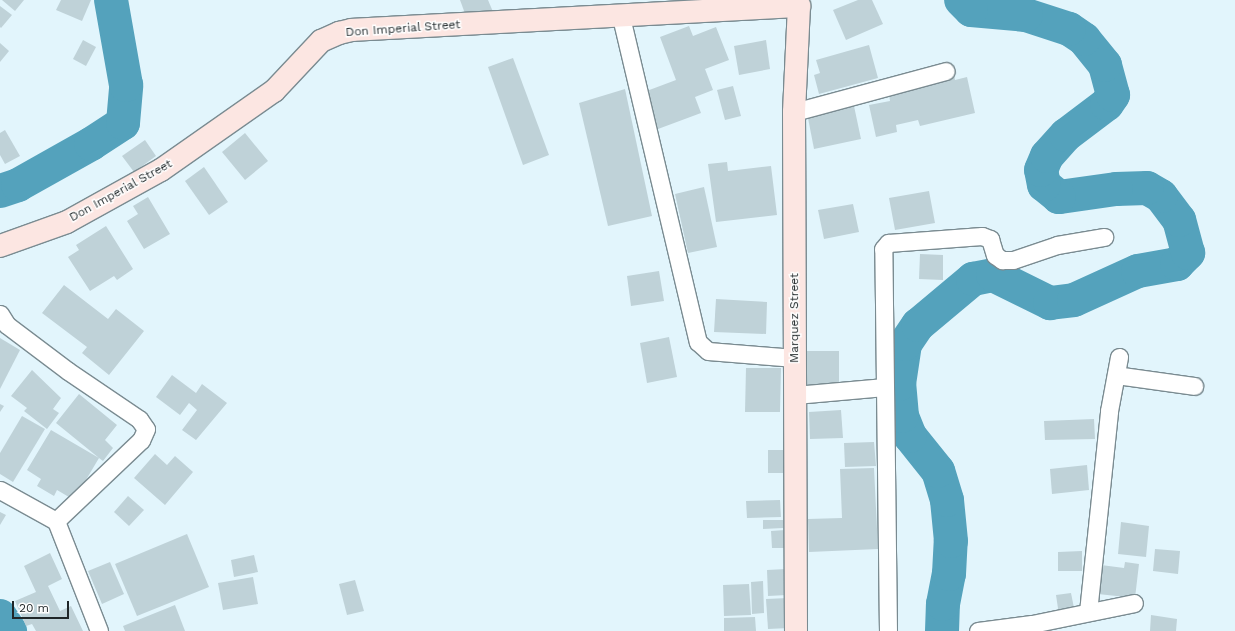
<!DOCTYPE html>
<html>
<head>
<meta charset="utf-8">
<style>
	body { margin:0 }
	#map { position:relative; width:1235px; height:631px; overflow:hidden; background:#e2f5fc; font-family:"Work Sans",sans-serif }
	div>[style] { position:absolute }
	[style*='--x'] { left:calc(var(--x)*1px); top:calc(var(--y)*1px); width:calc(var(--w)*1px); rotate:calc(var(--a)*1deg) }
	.river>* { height:34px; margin:-17px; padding:0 17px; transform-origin:17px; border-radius:17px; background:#54a2bc }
	.building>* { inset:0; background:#bfd2d8 }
	.roads { filter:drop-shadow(1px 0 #7a8b91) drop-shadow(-1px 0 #7a8b91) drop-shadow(0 1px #7a8b91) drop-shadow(0 -1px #7a8b91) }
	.street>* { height:17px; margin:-8.5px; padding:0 8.5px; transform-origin:8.5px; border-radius:8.5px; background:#fff }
	.secondary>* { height:22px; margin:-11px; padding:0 11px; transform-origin:11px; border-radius:11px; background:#fce6e2 }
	span { translate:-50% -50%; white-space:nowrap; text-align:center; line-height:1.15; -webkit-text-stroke:3px #fff; paint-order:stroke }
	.street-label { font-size:12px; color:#1f2628 }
	.scale { position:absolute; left:12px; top:601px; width:57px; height:18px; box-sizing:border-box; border:2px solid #1f2628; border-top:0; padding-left:5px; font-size:12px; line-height:14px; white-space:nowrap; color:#1f2628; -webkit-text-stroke:3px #fff; paint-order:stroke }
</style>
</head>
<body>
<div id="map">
	<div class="river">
		<div style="--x:0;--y:191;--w:19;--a:-18"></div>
		<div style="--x:18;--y:185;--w:84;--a:-29.3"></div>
		<div style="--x:91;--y:144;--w:38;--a:-33"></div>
		<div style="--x:123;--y:123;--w:38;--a:-85"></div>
		<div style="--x:126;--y:85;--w:86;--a:-100"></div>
		<div style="--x:0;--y:616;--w:18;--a:56"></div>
		<div style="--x:942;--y:631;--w:27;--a:-88"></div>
		<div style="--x:943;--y:604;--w:31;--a:-79"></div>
		<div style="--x:949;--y:574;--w:33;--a:-87"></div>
		<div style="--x:951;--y:541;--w:41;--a:-95.6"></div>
		<div style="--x:947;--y:500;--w:30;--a:-107"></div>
		<div style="--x:938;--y:471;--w:45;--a:-128.7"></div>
		<div style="--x:910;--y:436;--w:22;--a:-112"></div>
		<div style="--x:902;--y:416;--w:32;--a:-95"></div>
		<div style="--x:899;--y:384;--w:40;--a:-81.5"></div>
		<div style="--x:905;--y:344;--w:23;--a:-56"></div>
		<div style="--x:918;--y:325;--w:72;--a:-39.9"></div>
		<div style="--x:973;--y:279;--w:20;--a:-11"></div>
		<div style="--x:993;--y:275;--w:64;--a:26.2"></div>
		<div style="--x:1050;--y:303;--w:24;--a:-7"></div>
		<div style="--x:1074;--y:300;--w:70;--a:-24.4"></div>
		<div style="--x:1138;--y:271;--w:40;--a:-10"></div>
		<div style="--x:1177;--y:264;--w:16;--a:-45"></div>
		<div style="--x:1188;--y:253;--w:34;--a:-105"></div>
		<div style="--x:1179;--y:220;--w:30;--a:-127"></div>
		<div style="--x:1161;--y:196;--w:16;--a:-150"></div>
		<div style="--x:1147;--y:188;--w:31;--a:178"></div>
		<div style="--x:1116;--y:189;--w:58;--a:172"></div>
		<div style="--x:1059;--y:197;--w:19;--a:-141"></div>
		<div style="--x:1044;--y:185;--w:15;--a:-101"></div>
		<div style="--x:1041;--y:170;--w:15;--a:-67"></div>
		<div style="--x:1047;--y:156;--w:28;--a:-48"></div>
		<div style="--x:1066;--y:135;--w:51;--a:-37.1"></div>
		<div style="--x:1107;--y:104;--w:11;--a:-56"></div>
		<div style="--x:1113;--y:95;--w:31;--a:-105"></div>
		<div style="--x:1105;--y:65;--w:33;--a:-129"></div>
		<div style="--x:1084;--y:39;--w:18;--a:-146"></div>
		<div style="--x:1069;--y:29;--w:45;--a:-162"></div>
		<div style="--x:1026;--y:15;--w:55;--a:-174.8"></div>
		<div style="--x:971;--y:10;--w:14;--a:-135"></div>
	</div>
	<div class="building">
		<div style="clip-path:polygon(2px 0,24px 0,15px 11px)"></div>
		<div style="clip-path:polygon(61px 0,91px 0,82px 21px,56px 10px)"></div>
		<div style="clip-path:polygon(460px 0,488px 0,499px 26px,470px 27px)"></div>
		<div style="clip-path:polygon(858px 0,872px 0,883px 24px,846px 40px,833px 10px)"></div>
		<div style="clip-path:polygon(0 6px,12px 15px,1px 28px,0 27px)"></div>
		<div style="clip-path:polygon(689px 26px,693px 36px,716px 27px,729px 60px,705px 69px,713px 90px,695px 97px,701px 113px,658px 129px,644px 92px,676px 80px,660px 37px)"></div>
		<div style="clip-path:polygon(83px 40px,96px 47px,86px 66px,73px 59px)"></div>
		<div style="clip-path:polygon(766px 40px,770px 69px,739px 75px,734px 46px)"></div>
		<div style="clip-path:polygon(0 43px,9px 51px,0 62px)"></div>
		<div style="clip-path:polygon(869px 45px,878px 78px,819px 94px,814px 75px,820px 73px,816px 60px)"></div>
		<div style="clip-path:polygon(513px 58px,549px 155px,523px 165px,488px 67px)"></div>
		<div style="clip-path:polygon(954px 76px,955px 80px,967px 77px,975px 113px,920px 126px,918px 120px,896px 125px,897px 132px,876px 137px,869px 105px,890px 101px,889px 94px)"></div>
		<div style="clip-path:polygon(733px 86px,741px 116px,725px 120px,717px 90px)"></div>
		<div style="clip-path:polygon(625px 89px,652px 216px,608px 226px,579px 103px)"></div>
		<div style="clip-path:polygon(854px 106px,861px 139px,814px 149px,808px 118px)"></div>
		<div style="clip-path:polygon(5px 130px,20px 156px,5px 164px,0 155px,0 133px)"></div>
		<div style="clip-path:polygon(245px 133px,268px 161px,245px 180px,222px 152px)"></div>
		<div style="clip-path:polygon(145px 140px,156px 156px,134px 172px,122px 156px)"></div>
		<div style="clip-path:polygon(727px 162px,728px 171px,771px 166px,777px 215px,716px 222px,708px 164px)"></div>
		<div style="clip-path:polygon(204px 167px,228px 202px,209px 215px,185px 181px)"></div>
		<div style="clip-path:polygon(704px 187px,717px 247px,688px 253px,675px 194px)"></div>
		<div style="clip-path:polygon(929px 191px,935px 223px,895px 230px,889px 198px)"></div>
		<div style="clip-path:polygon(148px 197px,170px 234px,144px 249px,127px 221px,138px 214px,133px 206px)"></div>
		<div style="clip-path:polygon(853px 204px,859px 232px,824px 239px,818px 210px)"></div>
		<div style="clip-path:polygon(106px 226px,133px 269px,117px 280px,114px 276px,90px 291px,68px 257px,79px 250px,76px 245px)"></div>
		<div style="clip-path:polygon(920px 254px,943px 255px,943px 280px,919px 279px)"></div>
		<div style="clip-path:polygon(659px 271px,664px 301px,631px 306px,627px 276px)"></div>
		<div style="clip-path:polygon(64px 285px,108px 319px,116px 309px,144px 331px,109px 375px,82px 353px,87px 347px,42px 313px)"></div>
		<div style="clip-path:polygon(716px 299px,767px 302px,766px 334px,714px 332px)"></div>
		<div style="clip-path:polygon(669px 337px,677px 377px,647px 383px,640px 343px)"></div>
		<div style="clip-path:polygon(0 338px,20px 350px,0 389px)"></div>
		<div style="clip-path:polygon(806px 351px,839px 351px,839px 385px,807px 385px)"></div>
		<div style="clip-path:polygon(746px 368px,781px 368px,780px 412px,745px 412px)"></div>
		<div style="clip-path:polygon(32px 370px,61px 398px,53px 409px,59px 413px,47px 429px,24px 411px,27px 408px,11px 396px)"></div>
		<div style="clip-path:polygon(172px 375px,196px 393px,202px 384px,227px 403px,196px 440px,182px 430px,197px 410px,189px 403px,180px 415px,156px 397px)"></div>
		<div style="clip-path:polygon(79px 394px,117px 425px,105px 440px,113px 448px,103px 461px,99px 458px,74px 500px,57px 490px,54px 496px,37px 486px,41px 479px,27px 470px,51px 430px,99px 458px,56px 423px)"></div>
		<div style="clip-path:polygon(0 404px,4px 406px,0 412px)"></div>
		<div style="clip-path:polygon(841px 410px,843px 438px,810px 439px,809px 412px)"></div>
		<div style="clip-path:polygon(22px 416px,45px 429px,13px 482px,0 474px,0 453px)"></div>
		<div style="clip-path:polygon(1094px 419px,1095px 439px,1045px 440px,1044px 421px)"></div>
		<div style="clip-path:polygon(874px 442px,876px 466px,845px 467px,844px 443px)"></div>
		<div style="clip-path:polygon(768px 450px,787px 450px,787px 473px,768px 473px)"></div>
		<div style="clip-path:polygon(155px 454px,167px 465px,175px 456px,193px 472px,165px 505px,134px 478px)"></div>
		<div style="clip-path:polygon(1087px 465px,1089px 490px,1052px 494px,1050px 469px)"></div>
		<div style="clip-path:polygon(874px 468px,878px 549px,809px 552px,808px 519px,842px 518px,840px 469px)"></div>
		<div style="clip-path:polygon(128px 496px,144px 510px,129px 526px,114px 512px)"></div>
		<div style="clip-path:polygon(780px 500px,781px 517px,747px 518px,746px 501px)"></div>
		<div style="clip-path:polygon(0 512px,6px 515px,0 525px)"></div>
		<div style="clip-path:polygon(763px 520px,783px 520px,783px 528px,763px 529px)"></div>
		<div style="clip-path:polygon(1121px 522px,1149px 526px,1146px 557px,1118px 554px)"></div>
		<div style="clip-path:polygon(785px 530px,786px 548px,772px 548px,771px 531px)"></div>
		<div style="clip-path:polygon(187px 534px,209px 587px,137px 616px,115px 564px)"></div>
		<div style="clip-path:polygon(1155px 549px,1180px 551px,1178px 574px,1153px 571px)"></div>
		<div style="clip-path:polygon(1082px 551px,1082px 571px,1058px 571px,1058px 552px)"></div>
		<div style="clip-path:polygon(50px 553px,62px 579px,48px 586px,60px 611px,71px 606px,83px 631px,36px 631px,32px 624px,26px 626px,15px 601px,36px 592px,24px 566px)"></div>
		<div style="clip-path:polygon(254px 555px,258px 572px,234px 577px,231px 560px)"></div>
		<div style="clip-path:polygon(110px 562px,124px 594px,102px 604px,88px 571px)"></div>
		<div style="clip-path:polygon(1125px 562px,1139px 564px,1135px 598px,1098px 594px,1101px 565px,1124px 568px)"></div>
		<div style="clip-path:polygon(786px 569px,787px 595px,768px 596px,767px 570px)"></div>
		<div style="clip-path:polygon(253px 577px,258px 604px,223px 610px,218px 583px)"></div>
		<div style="clip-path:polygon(355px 580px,364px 611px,347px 615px,339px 584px)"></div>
		<div style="clip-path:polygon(763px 581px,764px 613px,752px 614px,751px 582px)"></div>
		<div style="clip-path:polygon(749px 584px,751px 615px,724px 616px,723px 585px)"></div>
		<div style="clip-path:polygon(1071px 593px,1075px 613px,1059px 615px,1056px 595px)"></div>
		<div style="clip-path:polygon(788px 598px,789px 628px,768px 629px,766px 599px)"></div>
		<div style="clip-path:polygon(175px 605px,185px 631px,125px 631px,123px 626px)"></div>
		<div style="clip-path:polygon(1151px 615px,1177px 619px,1176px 631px,1150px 631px)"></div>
		<div style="clip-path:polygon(755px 617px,756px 631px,724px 631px,724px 618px)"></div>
	</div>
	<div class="roads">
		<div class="street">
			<div style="--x:621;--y:17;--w:334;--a:76.7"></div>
			<div style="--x:698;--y:342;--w:13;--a:42"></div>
			<div style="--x:708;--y:351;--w:87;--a:4.6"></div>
			<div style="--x:794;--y:112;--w:157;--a:-15.1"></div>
			<div style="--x:0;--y:314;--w:13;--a:58"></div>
			<div style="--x:7;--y:325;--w:76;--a:37"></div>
			<div style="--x:68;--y:371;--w:86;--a:34.1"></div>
			<div style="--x:139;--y:419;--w:12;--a:55"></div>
			<div style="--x:146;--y:429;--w:12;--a:114"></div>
			<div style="--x:141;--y:440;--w:117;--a:136.4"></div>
			<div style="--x:1116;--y:375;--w:79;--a:8"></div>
			<div style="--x:795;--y:395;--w:90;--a:-5.1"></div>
			<div style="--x:0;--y:490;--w:64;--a:29"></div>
			<div style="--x:56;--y:521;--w:118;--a:68.6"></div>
			<div style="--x:1088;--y:612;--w:202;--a:-84"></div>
			<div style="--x:1109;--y:411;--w:55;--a:-79.5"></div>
			<div style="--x:888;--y:631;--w:382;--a:-90.7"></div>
			<div style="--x:883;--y:249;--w:8;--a:-50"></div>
			<div style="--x:888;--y:243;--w:94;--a:-4.3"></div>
			<div style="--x:982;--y:236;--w:9;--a:21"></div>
			<div style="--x:990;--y:239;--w:17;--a:73"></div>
			<div style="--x:995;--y:255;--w:9;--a:36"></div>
			<div style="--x:1002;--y:260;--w:11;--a:0"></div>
			<div style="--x:1013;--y:260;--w:46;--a:-18.8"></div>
			<div style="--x:1057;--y:245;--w:48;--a:-9.7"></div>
			<div style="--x:978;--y:631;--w:54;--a:-7.4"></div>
			<div style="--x:1032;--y:624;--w:104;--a:-11.6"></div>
		</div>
		<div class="secondary">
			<div style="--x:0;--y:246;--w:71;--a:-19.7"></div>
			<div style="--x:67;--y:222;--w:107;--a:-29"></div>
			<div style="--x:161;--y:170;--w:138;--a:-35"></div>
			<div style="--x:274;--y:91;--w:69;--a:-46.8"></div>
			<div style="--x:321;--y:41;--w:20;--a:-24"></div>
			<div style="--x:339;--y:33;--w:13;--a:-13"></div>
			<div style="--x:352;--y:30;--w:448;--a:-3.1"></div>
			<div style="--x:799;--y:6;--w:106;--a:92.7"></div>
			<div style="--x:794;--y:112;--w:519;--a:89.78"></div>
		</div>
	</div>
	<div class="street-label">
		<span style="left:403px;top:29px;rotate:-4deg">Don Imperial Street</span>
		<span style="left:121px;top:191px;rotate:-29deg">Don Imperial Street</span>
		<span style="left:795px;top:318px;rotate:-90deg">Marquez Street</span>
	</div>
	<div class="scale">20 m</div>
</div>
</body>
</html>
